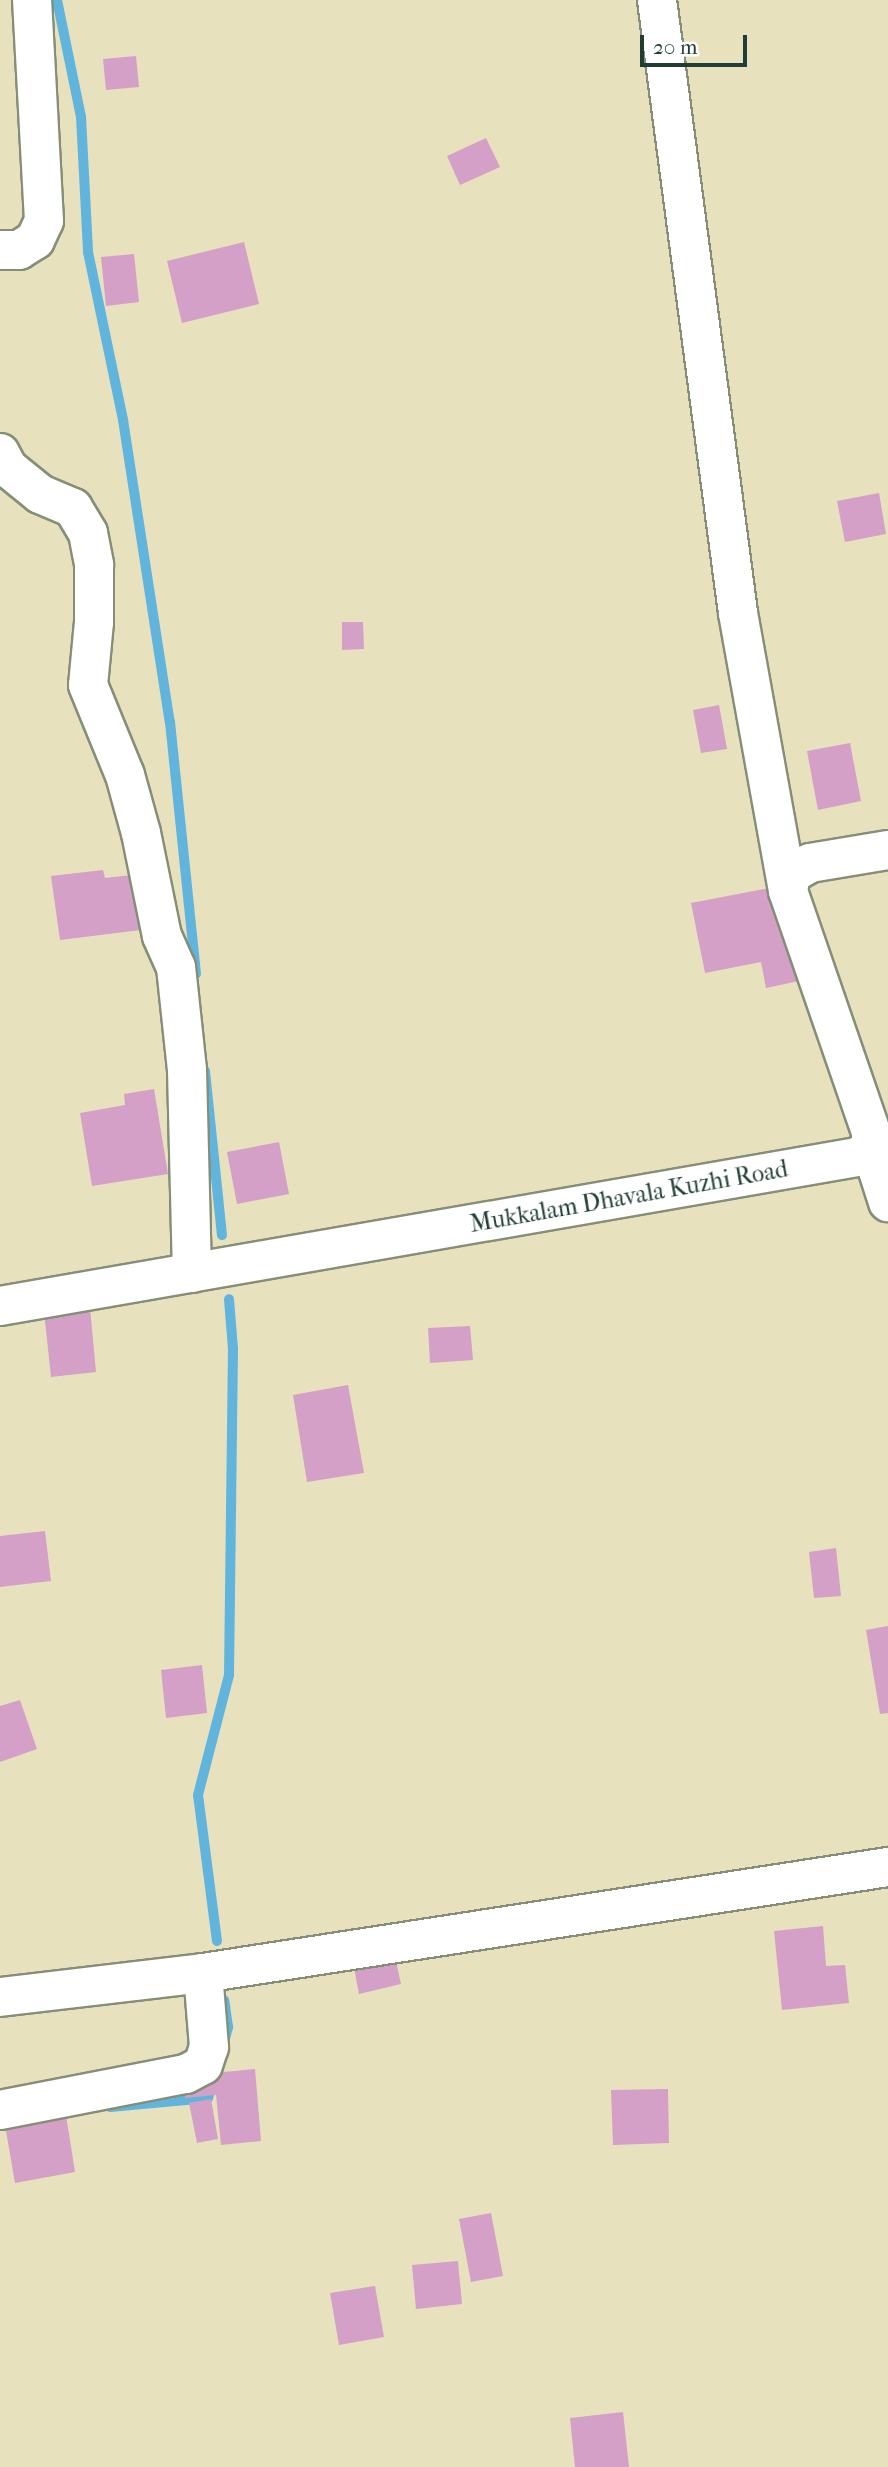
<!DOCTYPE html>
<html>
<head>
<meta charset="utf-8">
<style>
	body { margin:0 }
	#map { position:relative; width:888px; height:2467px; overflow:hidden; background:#e8e1bd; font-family:"IM FELL French Canon",serif }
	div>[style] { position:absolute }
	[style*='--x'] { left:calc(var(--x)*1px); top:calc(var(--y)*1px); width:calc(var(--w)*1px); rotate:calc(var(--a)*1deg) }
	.stream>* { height:10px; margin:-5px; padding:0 5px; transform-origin:5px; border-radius:5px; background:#61b5dd }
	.building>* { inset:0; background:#d4a0c7 }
	.roads { filter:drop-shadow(2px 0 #848f78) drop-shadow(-2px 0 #848f78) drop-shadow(0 2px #848f78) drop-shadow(0 -2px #848f78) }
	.minor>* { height:38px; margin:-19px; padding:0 19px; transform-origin:19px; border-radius:19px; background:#fff }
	span { translate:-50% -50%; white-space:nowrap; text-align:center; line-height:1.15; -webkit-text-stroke:6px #fff; paint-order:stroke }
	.street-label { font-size:24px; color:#1f3d34 }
	.scale { position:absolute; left:640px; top:35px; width:107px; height:32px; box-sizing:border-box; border:4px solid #1f3d34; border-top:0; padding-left:9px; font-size:21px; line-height:24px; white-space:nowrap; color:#1f3d34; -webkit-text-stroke:5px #fff; paint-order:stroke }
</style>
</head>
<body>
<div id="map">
	<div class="stream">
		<div style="--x:57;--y:0;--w:119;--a:78.4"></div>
		<div style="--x:81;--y:117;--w:135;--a:87"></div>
		<div style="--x:88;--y:252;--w:172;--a:78.2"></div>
		<div style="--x:123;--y:420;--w:306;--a:81.2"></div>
		<div style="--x:170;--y:722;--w:253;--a:84.1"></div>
		<div style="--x:205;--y:1071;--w:165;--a:84.1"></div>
		<div style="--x:217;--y:1941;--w:147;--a:-97.4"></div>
		<div style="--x:198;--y:1795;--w:124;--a:-75.5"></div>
		<div style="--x:229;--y:1675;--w:326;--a:-89.3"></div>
		<div style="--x:233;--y:1349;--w:50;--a:-94.6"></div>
		<div style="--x:223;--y:2045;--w:19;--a:-74"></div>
		<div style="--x:228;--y:2027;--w:27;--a:-98"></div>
		<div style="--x:110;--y:2107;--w:98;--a:-5.2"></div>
		<div style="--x:208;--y:2098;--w:15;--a:-74"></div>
	</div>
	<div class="building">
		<div style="clip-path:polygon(136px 56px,139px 87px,106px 90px,103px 59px)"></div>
		<div style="clip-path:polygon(486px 138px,500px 167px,460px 185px,447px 156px)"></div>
		<div style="clip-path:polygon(244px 242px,259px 304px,182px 323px,167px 261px)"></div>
		<div style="clip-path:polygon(134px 254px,139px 302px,106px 306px,101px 257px)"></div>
		<div style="clip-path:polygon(879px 493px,886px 534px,845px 542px,837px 501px)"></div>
		<div style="clip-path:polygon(342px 622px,363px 622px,364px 649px,342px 650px)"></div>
		<div style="clip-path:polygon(719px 705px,727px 749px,701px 753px,693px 710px)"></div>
		<div style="clip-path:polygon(850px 743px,861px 801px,818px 810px,807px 751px)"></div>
		<div style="clip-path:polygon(103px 870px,105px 878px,142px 874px,149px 929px,60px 940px,51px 876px)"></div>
		<div style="clip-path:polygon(780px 886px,799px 981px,766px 988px,761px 962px,705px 973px,691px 903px)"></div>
		<div style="clip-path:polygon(154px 1089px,168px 1174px,92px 1186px,80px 1113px,125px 1105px,124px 1094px)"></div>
		<div style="clip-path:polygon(279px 1142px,289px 1194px,237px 1204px,227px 1152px)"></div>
		<div style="clip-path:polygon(90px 1308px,96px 1372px,51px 1377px,44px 1312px)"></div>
		<div style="clip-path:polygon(470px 1326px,473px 1360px,430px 1363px,428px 1328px)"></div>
		<div style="clip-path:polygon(348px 1385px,364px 1473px,307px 1482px,293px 1395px)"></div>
		<div style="clip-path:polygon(45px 1531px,51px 1581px,0 1587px,0 1536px)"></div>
		<div style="clip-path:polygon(836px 1548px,841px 1596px,814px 1598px,809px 1552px)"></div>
		<div style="clip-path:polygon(888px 1626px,888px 1713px,880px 1714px,866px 1630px)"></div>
		<div style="clip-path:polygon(202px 1665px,207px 1713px,166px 1718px,161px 1670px)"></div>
		<div style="clip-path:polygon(20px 1700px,37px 1749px,0 1762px,0 1706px)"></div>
		<div style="clip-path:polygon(823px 1926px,826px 1966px,845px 1965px,849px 2003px,782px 2010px,774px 1931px)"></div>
		<div style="clip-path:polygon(392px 1943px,401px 1984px,359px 1994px,351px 1952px)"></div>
		<div style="clip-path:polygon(255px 2069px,261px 2141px,221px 2145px,216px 2095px,185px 2098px,183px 2076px)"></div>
		<div style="clip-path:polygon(668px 2089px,669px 2143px,613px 2145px,611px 2090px)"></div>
		<div style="clip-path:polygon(211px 2099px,218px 2139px,197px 2143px,189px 2103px)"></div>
		<div style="clip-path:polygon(66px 2115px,75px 2172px,15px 2183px,5px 2125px)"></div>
		<div style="clip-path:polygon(491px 2213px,503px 2276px,471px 2282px,459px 2219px)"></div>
		<div style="clip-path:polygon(458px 2261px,462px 2304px,416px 2309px,412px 2265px)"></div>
		<div style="clip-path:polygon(375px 2286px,384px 2337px,339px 2345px,330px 2293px)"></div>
		<div style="clip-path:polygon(623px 2412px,629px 2467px,575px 2467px,570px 2418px)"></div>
	</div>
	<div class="roads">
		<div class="minor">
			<div style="--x:657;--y:0;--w:618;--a:82.47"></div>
			<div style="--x:738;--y:613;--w:282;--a:79.8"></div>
			<div style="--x:0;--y:250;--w:19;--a:0"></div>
			<div style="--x:19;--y:250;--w:19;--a:-32"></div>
			<div style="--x:35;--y:240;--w:21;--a:-65"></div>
			<div style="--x:44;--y:221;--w:221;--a:-93.1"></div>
			<div style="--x:0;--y:453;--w:17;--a:62"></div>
			<div style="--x:8;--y:468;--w:41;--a:39.1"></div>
			<div style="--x:40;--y:494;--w:36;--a:23"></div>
			<div style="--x:73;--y:508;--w:29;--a:59"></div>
			<div style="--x:88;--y:533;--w:33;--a:79"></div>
			<div style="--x:94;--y:565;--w:57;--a:90"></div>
			<div style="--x:94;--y:622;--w:63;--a:95.4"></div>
			<div style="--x:88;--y:685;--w:97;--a:67.7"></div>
			<div style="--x:125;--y:775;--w:60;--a:74.6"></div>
			<div style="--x:141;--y:833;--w:105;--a:78.5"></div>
			<div style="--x:162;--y:936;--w:34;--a:66"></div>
			<div style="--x:176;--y:967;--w:104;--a:83.9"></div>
			<div style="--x:187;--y:1070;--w:203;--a:88.6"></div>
			<div style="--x:871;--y:1149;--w:56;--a:72.2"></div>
			<div style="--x:0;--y:1306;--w:870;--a:-9.86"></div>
			<div style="--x:857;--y:1157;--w:16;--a:-30"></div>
			<div style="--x:871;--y:1149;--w:17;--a:-90"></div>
			<div style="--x:871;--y:1132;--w:255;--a:-109"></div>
			<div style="--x:788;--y:891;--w:17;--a:-80"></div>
			<div style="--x:791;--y:874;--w:22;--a:-30"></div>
			<div style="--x:810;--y:863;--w:79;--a:-9.5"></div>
			<div style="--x:0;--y:1997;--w:204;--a:-6.7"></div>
			<div style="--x:203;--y:1973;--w:693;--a:-8.8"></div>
			<div style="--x:0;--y:2110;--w:189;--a:-11"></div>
			<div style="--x:186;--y:2074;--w:19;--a:-28"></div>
			<div style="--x:203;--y:2065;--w:19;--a:-72"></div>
			<div style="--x:209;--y:2047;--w:74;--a:-94.6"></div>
		</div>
	</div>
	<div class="street-label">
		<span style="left:629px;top:1197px;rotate:-10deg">Mukkalam Dhavala Kuzhi Road</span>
	</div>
	<div class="scale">20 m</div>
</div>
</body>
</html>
